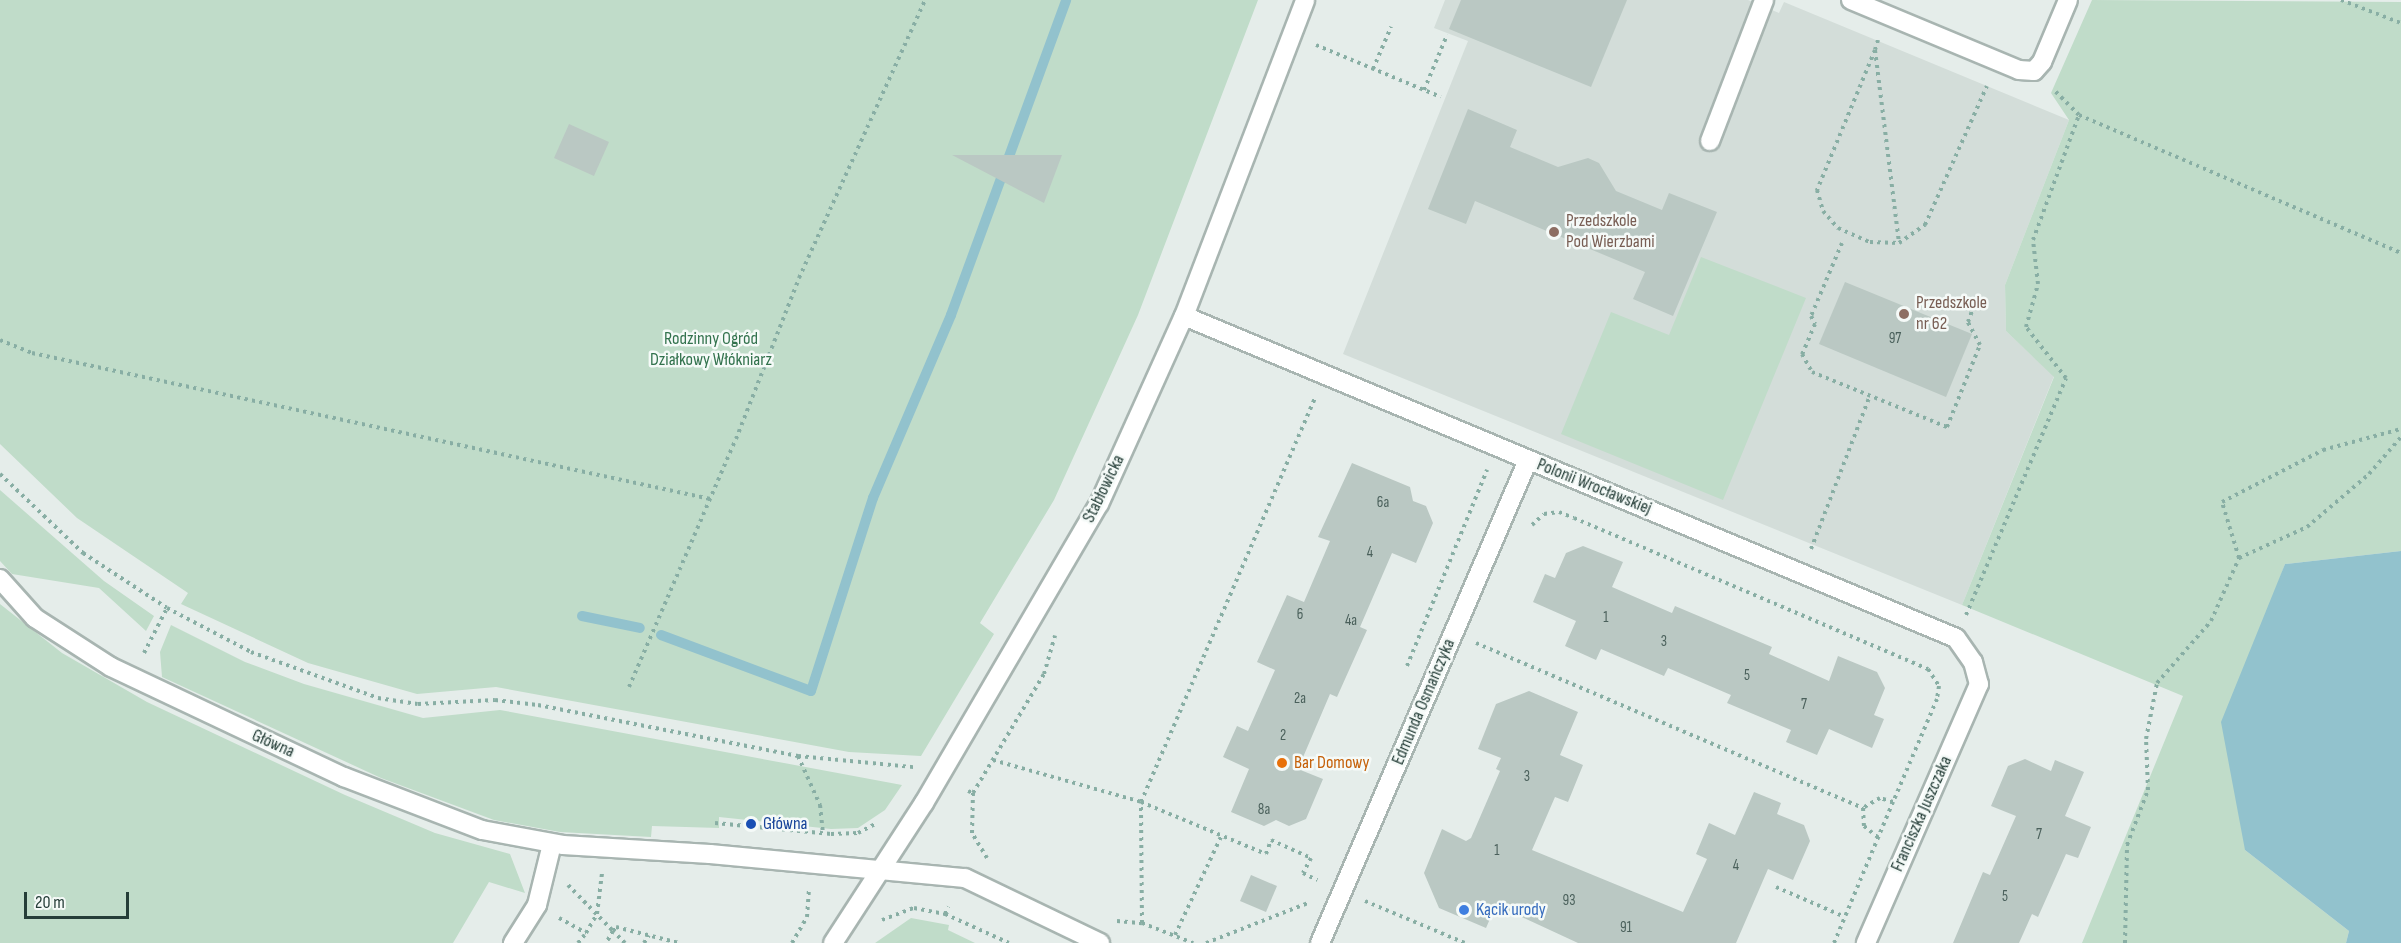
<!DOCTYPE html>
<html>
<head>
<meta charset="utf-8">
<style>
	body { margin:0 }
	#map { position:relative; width:2401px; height:943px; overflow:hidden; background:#e5edea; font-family:"Sofia Sans Condensed",sans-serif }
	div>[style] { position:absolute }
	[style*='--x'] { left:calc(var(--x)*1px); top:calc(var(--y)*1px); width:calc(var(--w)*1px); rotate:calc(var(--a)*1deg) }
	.built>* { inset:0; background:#d3ddd9 }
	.green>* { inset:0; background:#c0dcc9 }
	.water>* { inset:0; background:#92c2cd }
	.stream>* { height:10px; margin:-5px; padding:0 5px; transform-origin:5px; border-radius:5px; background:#92c2cd }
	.building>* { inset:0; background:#bac8c3 }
	.path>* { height:4px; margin-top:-2px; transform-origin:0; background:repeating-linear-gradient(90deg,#88aea4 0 3px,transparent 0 7.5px) }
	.roads { filter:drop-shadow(2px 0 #a8b5b1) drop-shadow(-2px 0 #a8b5b1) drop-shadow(0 2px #a8b5b1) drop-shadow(0 -2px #a8b5b1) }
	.lane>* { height:18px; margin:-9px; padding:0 9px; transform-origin:9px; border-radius:9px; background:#fff }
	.street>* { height:18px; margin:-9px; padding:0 9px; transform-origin:9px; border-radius:9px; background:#fff }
	.secondary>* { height:18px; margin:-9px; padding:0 9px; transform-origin:9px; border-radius:9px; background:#fff }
	.dots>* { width:16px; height:16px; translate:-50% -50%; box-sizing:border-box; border:3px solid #f5faf8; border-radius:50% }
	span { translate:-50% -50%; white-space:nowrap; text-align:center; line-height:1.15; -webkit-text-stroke:5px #f5faf8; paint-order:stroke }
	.number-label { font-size:15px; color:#4a605b }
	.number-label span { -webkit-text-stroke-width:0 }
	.education-label { font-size:18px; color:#785e54 }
	.left { translate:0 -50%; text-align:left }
	.park-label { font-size:18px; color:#32724d }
	.street-label { font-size:18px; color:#253e38 }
	.food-label { font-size:18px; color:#c56008 }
	.transit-label { font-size:18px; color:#164399 }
	.shop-label { font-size:18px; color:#366cbe }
	.scale { position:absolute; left:24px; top:892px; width:105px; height:27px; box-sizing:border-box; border:3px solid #253e38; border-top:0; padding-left:8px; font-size:18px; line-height:21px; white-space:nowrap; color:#253e38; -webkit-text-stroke:4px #f5faf8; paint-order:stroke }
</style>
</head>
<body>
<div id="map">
	<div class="built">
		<div style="clip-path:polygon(1445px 0,1748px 0,1779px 13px,1784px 2px,2069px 120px,2005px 285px,2006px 331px,2054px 376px,1962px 605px,1343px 354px,1468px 41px,1434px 28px)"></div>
	</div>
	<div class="green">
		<div style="clip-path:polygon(0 0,1258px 0,1138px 315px,1054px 500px,980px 623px,994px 634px,921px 756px,849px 752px,496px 687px,417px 694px,308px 663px,181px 604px,188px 593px,77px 518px,0 444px)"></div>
		<div style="clip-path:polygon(2092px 0,2401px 2px,2401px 551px,2285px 564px,2268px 610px,2245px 850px,2349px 931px,2346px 943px,2082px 943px,2183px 696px,1962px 605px,2054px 377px,2006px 331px,2005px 285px,2069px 120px,2051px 93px)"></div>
		<div style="clip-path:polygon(1701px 257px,1806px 298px,1723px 500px,1561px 434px,1611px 312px,1669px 335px)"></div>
		<div style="clip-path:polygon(0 490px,104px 581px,154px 616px,146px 631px,99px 588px,12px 574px,0 561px)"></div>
		<div style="clip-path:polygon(0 604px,62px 653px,147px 702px,345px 795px,435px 833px,510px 854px,525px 893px,489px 882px,453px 943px,0 943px)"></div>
		<div style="clip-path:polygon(171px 625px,245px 662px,304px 684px,423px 718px,500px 710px,902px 785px,885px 810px,858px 828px,831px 829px,719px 817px,719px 828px,652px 826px,651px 837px,560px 832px,494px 820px,381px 778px,162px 677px,160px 652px)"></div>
		<div style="clip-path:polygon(911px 918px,949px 925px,948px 930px,975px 943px,875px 943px)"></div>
	</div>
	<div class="water">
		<div style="clip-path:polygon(2401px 551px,2401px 943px,2346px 943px,2349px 931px,2245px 850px,2221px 722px,2285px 564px)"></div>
	</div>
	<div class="stream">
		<div style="--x:582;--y:616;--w:59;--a:11.7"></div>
		<div style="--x:661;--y:635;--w:160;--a:20.5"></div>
		<div style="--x:811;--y:691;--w:203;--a:-72.2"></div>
		<div style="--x:873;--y:498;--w:199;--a:-66.9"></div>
		<div style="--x:951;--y:315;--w:335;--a:-69.9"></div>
	</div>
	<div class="building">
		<div style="clip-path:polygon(1461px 0,1627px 0,1591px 87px,1449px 29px)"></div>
		<div style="clip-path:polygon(1468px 109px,1517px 130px,1510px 147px,1558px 167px,1588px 158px,1599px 163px,1616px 191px,1662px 210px,1669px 193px,1717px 212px,1673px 316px,1633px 299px,1645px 272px,1475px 201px,1466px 224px,1428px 209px)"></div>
		<div style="clip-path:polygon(569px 124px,609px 142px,594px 176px,554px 158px)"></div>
		<div style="clip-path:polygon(952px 155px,1062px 155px,1044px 203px)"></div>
		<div style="clip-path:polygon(1845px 282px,1972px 334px,1946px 397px,1819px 344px)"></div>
		<div style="clip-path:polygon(1352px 463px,1410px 487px,1413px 501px,1426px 506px,1433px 523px,1416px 563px,1392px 553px,1360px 627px,1367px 630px,1337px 697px,1330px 694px,1298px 769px,1323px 779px,1306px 819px,1289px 826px,1276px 820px,1264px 826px,1231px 812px,1249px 769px,1223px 757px,1237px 726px,1248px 731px,1275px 670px,1257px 662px,1287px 595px,1304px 602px,1330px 541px,1318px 537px)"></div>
		<div style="clip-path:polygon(1583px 546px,1623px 562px,1612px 587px,1672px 613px,1675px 606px,1772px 647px,1769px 654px,1829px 681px,1838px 656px,1877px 672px,1885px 688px,1874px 715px,1884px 719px,1872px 748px,1829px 729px,1817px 755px,1786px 742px,1791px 730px,1727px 703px,1731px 695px,1668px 668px,1664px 676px,1601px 649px,1596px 660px,1565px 646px,1576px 621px,1533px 602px,1545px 574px,1555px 578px,1566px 553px)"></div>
		<div style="clip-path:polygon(1529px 691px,1578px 712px,1560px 755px,1583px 765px,1568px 802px,1555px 797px,1532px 850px,1683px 912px,1707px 859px,1696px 854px,1709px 823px,1735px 835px,1754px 792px,1781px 803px,1777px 814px,1804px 825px,1810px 841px,1793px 880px,1768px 869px,1736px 943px,1578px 943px,1496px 905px,1486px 928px,1439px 908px,1424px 873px,1442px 829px,1466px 841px,1471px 838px,1500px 771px,1496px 769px,1501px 758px,1478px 749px,1496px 704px)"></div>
		<div style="clip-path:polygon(2025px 759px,2051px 771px,2055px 760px,2084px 772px,2065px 816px,2091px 827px,2078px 858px,2066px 854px,2038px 917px,2032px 914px,2019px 943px,1953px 943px,1983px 872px,1990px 875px,2016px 816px,1991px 806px,2008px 766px)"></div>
		<div style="clip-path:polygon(1251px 875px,1277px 886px,1266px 912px,1240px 901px)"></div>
	</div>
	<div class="path">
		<div style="--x:2341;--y:0;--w:64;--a:21"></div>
		<div style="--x:1878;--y:40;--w:10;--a:107"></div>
		<div style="--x:1875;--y:50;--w:194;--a:82.9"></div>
		<div style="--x:1316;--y:45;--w:135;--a:22.6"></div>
		<div style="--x:1875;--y:50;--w:152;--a:112.5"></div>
		<div style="--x:1817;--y:190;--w:22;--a:74"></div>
		<div style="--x:1823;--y:211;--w:23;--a:49"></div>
		<div style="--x:1838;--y:228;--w:35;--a:24"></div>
		<div style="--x:1870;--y:242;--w:29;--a:2"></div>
		<div style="--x:1899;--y:243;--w:32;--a:-35"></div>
		<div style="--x:1925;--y:225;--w:152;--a:-66"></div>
		<div style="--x:1373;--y:69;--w:46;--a:-66.8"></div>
		<div style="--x:1424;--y:90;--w:60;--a:-67.3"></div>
		<div style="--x:2079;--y:115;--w:350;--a:23.2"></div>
		<div style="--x:1842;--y:243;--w:79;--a:113"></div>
		<div style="--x:1811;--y:316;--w:9;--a:63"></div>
		<div style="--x:1815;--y:324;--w:33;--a:113"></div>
		<div style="--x:1802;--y:354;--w:21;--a:61"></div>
		<div style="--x:1812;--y:372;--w:146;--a:22.2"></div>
		<div style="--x:1947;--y:427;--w:88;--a:-68.1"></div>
		<div style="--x:1980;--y:345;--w:26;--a:-118"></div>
		<div style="--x:1968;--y:322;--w:20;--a:-70"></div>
		<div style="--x:0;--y:340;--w:35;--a:22"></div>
		<div style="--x:32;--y:353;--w:694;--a:12.15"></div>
		<div style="--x:0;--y:474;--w:115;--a:43.6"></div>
		<div style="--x:83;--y:553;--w:100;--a:33.2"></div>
		<div style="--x:167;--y:608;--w:95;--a:27.6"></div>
		<div style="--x:251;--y:652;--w:135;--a:19.9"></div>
		<div style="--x:378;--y:698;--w:40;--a:8.5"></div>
		<div style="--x:418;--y:704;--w:77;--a:-3"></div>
		<div style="--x:495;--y:700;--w:43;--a:6.6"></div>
		<div style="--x:538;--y:705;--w:265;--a:11.1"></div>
		<div style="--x:798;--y:756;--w:116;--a:5.5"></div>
		<div style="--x:1532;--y:525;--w:16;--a:-43"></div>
		<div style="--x:1544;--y:514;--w:15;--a:-8"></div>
		<div style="--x:1559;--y:512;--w:16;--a:22"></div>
		<div style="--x:1574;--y:518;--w:385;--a:23.1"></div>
		<div style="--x:1928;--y:669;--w:20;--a:57"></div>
		<div style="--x:1939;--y:686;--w:13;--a:99"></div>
		<div style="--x:1937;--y:699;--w:112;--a:113.1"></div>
		<div style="--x:1893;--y:802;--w:14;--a:-163"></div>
		<div style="--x:1880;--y:798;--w:20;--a:150"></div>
		<div style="--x:1811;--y:549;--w:165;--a:-69"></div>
		<div style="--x:2239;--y:558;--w:75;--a:-24.5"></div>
		<div style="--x:2307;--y:527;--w:82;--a:-40.5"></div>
		<div style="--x:2369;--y:474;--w:49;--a:-49.1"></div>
		<div style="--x:1966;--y:615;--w:257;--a:-67.1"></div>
		<div style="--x:2066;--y:378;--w:65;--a:-128.1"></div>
		<div style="--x:2026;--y:327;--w:45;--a:-74.4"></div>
		<div style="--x:2038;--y:284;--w:44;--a:-96.5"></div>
		<div style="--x:2033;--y:240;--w:133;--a:-69.8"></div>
		<div style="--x:2079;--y:115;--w:35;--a:-135"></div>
		<div style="--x:1476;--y:643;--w:421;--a:23.1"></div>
		<div style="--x:1863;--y:808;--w:18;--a:87"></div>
		<div style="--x:1864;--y:826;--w:19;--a:39"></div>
		<div style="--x:144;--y:653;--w:51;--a:-62.9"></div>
		<div style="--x:1407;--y:666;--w:212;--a:-67.8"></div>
		<div style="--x:629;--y:687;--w:270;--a:-66.7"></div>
		<div style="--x:736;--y:439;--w:173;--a:-68.6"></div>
		<div style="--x:799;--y:278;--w:305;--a:-65.6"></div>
		<div style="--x:798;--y:756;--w:54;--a:65.8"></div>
		<div style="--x:820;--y:805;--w:28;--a:84"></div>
		<div style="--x:993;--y:760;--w:154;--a:15.8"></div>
		<div style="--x:1141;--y:802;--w:135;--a:22.6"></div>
		<div style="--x:1266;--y:854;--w:15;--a:-70"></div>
		<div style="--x:1271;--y:840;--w:44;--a:24.2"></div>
		<div style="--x:1311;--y:858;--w:17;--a:118"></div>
		<div style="--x:1303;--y:873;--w:16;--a:27"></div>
		<div style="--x:968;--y:791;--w:5;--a:22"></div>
		<div style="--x:715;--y:823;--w:117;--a:5.4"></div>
		<div style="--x:831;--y:834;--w:27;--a:-2"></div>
		<div style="--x:858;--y:833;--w:21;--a:-28"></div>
		<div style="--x:987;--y:858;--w:29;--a:-121"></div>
		<div style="--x:972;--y:833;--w:40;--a:-88.6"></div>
		<div style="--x:973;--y:793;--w:139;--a:-59.2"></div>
		<div style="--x:1044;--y:674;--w:40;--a:-74"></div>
		<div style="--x:568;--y:885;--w:64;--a:45.6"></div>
		<div style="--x:613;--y:931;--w:14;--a:120"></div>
		<div style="--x:1776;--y:887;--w:75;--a:23.5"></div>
		<div style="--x:1365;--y:901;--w:108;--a:22.8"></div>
		<div style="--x:945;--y:914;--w:8;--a:-67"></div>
		<div style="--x:559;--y:918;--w:31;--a:29"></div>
		<div style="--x:586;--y:933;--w:22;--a:-60"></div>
		<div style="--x:597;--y:914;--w:41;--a:-83"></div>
		<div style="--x:882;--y:920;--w:34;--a:-21"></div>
		<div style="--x:914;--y:908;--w:32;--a:11"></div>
		<div style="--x:945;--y:914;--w:70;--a:24.4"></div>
		<div style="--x:1117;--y:921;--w:25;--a:5"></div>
		<div style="--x:1142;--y:923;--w:55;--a:21.4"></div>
		<div style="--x:1142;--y:923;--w:121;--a:-90.5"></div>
		<div style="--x:1141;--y:802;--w:440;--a:-66.7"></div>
		<div style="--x:1175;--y:935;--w:108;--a:-64.9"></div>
		<div style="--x:578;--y:943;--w:13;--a:-51"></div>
		<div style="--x:625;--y:943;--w:17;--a:-135"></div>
		<div style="--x:613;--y:931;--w:5;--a:-53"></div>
		<div style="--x:616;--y:927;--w:65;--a:14.3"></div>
		<div style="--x:644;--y:943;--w:9;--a:-58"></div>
		<div style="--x:792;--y:943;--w:30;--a:-60"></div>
		<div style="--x:807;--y:917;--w:26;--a:-86"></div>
		<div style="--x:1206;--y:943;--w:110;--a:-21.4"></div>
		<div style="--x:1834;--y:943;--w:153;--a:-67.3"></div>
		<div style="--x:2125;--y:943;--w:98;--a:-88.8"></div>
		<div style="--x:2127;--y:845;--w:59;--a:-69.1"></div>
		<div style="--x:2148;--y:790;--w:51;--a:-92.2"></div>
		<div style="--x:2146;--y:739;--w:57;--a:-78.9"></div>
		<div style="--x:2157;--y:683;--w:82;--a:-48.9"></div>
		<div style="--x:2211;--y:621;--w:69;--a:-66"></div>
		<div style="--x:2239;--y:558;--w:59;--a:-106.9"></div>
		<div style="--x:2222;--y:502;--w:114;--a:-27.2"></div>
		<div style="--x:2323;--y:450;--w:81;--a:-15.1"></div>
	</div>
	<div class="roads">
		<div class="lane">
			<div style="--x:1710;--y:141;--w:151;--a:-69"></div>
			<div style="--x:1184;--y:316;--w:836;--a:22.64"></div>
			<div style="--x:1956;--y:638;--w:29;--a:55"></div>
			<div style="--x:1973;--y:662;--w:23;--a:75"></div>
			<div style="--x:1979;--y:684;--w:283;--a:113.6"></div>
			<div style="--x:513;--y:943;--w:45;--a:-57.7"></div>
			<div style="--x:537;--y:905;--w:63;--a:-76.2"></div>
			<div style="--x:1320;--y:943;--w:526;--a:-66.7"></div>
		</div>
		<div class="street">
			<div style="--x:1851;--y:0;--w:182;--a:22.6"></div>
			<div style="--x:2019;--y:70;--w:15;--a:4"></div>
			<div style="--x:2034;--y:71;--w:12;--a:-48"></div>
			<div style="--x:2042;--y:62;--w:67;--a:-67.2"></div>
		</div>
		<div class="secondary">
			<div style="--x:0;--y:579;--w:52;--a:48.1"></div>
			<div style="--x:35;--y:618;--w:90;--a:32.8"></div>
			<div style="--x:111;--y:667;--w:258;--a:25.3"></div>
			<div style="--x:344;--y:777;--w:148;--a:21"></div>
			<div style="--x:482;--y:830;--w:82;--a:10.5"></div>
			<div style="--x:563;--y:845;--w:147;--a:3.5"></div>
			<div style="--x:710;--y:854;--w:256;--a:5.4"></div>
			<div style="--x:965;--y:878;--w:150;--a:25.7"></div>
			<div style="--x:833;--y:943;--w:167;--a:-57"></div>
			<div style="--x:924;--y:803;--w:346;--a:-59.7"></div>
			<div style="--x:1099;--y:504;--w:206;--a:-65.7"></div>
			<div style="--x:1184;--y:316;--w:338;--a:-69"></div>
		</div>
	</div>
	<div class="dots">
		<div style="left:1554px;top:232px;background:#8d6e63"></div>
		<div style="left:1904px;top:314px;background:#8d6e63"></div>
		<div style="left:1282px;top:763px;background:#e8710a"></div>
		<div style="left:751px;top:824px;background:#1a4fb4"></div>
		<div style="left:1464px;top:910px;background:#3f7fe0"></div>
	</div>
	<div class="number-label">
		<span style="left:1895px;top:339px">97</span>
		<span style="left:1383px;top:503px">6a</span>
		<span style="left:1370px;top:553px">4</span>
		<span style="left:1300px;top:615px">6</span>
		<span style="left:1606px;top:618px">1</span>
		<span style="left:1351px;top:621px">4a</span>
		<span style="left:1664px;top:642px">3</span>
		<span style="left:1747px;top:676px">5</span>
		<span style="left:1300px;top:699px">2a</span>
		<span style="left:1804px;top:705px">7</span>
		<span style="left:1283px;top:736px">2</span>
		<span style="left:1527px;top:777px">3</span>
		<span style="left:1264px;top:810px">8a</span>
		<span style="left:2039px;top:835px">7</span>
		<span style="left:1497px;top:851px">1</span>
		<span style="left:1736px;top:866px">4</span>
		<span style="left:2005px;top:897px">5</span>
		<span style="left:1569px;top:901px">93</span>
		<span style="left:1626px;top:928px">91</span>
	</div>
	<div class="education-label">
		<span class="left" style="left:1566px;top:232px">Przedszkole<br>Pod Wierzbami</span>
		<span class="left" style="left:1916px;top:314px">Przedszkole<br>nr 62</span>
	</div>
	<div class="park-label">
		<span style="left:711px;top:350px">Rodzinny Ogród<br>Działkowy Włókniarz</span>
	</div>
	<div class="street-label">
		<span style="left:1594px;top:487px;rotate:22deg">Polonii Wrocławskiej</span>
		<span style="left:1104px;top:489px;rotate:-64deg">Stabłowicka</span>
		<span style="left:1424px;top:702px;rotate:-67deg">Edmunda Osmańczyka</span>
		<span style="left:273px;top:744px;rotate:24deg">Główna</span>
		<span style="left:1922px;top:814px;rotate:-66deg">Franciszka Juszczaka</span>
	</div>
	<div class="food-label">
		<span class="left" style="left:1294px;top:763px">Bar Domowy</span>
	</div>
	<div class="transit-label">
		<span class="left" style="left:763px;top:824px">Główna</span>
	</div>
	<div class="shop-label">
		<span class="left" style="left:1476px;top:910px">Kącik urody</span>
	</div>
	<div class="scale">20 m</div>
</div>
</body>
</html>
